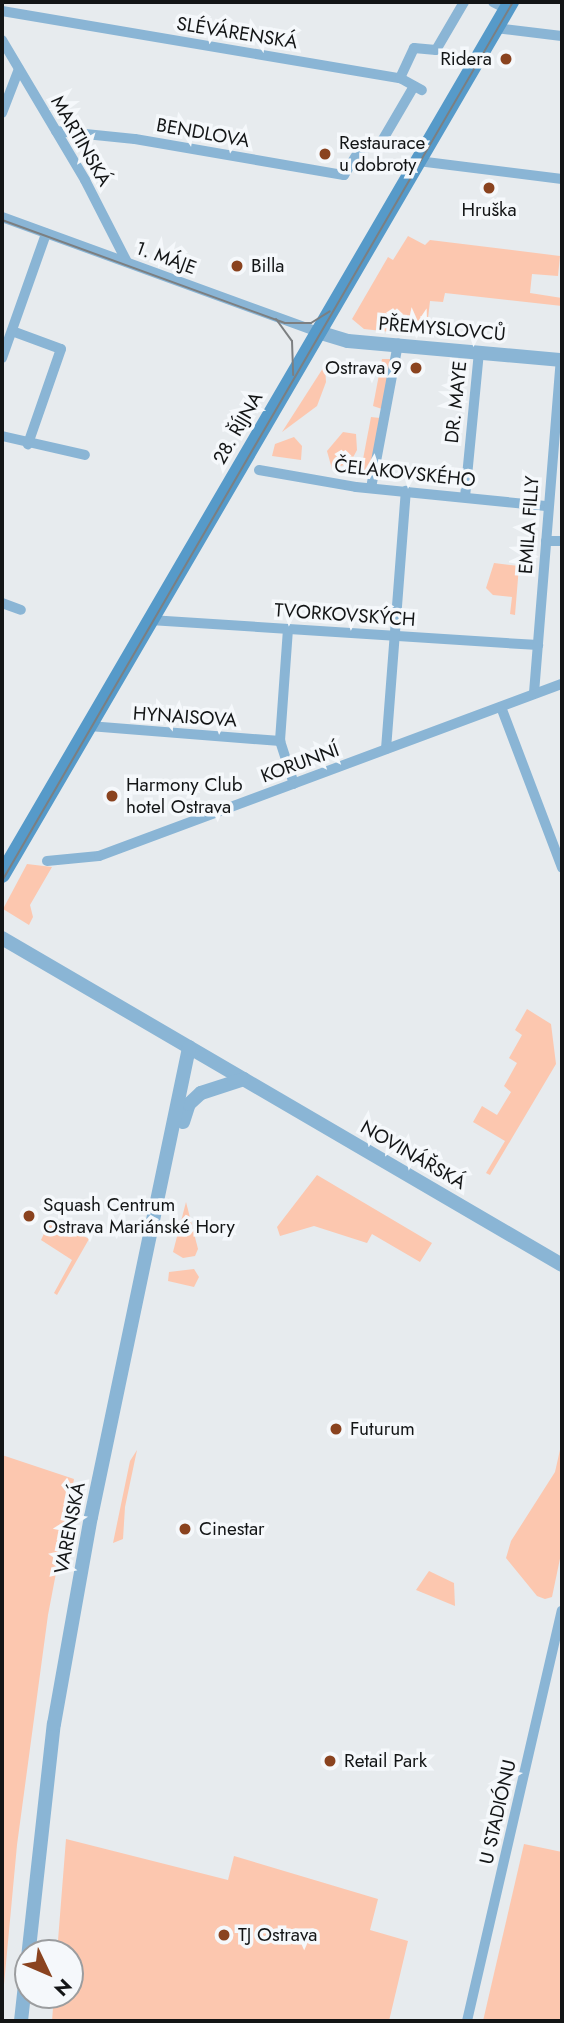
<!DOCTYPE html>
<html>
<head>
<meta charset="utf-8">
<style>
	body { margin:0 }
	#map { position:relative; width:564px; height:2023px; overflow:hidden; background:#e7ebee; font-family:Jost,sans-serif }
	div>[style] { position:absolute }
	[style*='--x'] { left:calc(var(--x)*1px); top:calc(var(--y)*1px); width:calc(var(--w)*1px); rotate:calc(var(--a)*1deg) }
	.green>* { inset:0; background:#fcc7af }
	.minor>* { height:10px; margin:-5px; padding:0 5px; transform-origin:5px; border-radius:5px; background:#8ab5d5 }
	.tertiary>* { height:14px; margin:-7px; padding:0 7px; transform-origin:7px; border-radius:7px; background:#8ab5d5 }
	.secondary>* { height:16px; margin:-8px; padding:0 8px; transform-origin:8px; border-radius:8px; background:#569ac9 }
	.tram>* { height:2px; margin:-1px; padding:0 1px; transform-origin:1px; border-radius:1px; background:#7c7f81 }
	.dots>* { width:19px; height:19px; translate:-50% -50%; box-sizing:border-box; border:4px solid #f5f8fb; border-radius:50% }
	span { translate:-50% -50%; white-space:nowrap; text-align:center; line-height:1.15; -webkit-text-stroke:7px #f5f8fb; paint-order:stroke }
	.street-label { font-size:19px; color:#131516 }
	.poi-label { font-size:19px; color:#131516 }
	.right { translate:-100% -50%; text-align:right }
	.left { translate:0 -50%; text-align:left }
	.frame { position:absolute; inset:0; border:4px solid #131516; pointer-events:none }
	.north { position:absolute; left:14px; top:1939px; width:70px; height:70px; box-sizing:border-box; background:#f5f8fb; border:2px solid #9b9d9f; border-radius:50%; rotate:134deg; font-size:19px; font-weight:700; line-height:28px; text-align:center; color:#131516 }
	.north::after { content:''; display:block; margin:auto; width:24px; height:32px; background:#8a431f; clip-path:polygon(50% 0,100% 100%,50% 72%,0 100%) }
</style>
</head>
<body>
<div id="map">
	<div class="green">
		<div style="clip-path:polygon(408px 236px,425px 245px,430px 240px,560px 256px,558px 276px,532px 274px,530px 293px,562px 298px,562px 306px,445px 293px,443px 302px,430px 301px,426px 336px,364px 329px,352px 319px,388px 257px,393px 260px)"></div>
		<div style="clip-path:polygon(382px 359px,393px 359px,382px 409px,373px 406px)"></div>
		<div style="clip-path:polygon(325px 365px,326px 382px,317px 406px,282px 432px)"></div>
		<div style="clip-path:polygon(371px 417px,380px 418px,380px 429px,370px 477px,360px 475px)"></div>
		<div style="clip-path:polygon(343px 432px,356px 434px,357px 450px,350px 463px,332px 469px,327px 451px)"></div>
		<div style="clip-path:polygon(294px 437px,302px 446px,301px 460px,272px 456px,275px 444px)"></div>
		<div style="clip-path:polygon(494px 563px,519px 566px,515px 615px,510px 614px,512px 597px,493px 595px,486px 588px)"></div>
		<div style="clip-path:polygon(27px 864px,52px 867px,30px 905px,33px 917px,29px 925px,3px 909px)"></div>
		<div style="clip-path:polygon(527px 1009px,551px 1024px,556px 1064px,490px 1175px,486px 1173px,505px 1141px,473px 1122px,482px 1106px,497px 1115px,511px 1092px,504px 1086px,517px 1063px,509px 1058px,522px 1035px,515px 1030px)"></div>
		<div style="clip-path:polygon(317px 1175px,432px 1243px,420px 1262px,372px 1234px,367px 1243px,314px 1226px,280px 1236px,277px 1227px)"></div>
		<div style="clip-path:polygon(186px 1202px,198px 1249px,195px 1256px,183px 1258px,173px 1252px)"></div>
		<div style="clip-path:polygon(56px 1220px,89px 1239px,57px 1295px,54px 1293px,72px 1260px,41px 1240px,49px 1223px)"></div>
		<div style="clip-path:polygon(194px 1269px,199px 1277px,194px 1287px,168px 1281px,169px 1272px)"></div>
		<div style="clip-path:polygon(562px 1441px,562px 1549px,552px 1597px,545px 1599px,537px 1596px,506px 1558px,511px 1541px,555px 1472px)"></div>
		<div style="clip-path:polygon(137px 1450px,125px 1507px,123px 1539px,113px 1543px,130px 1461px)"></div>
		<div style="clip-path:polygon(2px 1455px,74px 1479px,48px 1615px,17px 1845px,2px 2006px)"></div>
		<div style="clip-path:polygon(429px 1571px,454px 1583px,455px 1606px,416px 1590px)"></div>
		<div style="clip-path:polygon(66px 1839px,228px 1880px,234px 1856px,378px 1899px,370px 1930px,408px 1941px,389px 2021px,52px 2021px,54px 1995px,70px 1995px,70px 1953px,57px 1953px)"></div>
		<div style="clip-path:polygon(524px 1844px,562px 1852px,562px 2021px,483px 2021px)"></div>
	</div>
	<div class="minor">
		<div style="--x:493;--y:2;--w:16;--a:27"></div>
		<div style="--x:2;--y:11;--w:404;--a:9.6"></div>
		<div style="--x:400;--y:78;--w:25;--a:29"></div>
		<div style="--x:495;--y:28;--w:67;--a:6.8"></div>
		<div style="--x:2;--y:40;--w:163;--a:59.3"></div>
		<div style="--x:85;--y:180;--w:92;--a:62.9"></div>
		<div style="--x:400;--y:78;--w:33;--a:-65"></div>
		<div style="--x:414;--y:48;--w:22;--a:5"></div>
		<div style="--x:436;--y:50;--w:56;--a:-59.7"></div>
		<div style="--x:2;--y:113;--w:47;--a:-68.9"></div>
		<div style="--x:56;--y:131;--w:79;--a:5.8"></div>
		<div style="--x:135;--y:139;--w:212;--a:9.8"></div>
		<div style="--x:344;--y:175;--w:32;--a:-58"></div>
		<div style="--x:361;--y:148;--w:18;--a:-6"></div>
		<div style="--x:379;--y:146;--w:69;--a:-59.7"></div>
		<div style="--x:418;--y:161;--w:145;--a:7.1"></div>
		<div style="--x:2;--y:217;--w:336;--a:20"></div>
		<div style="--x:12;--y:331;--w:52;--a:20.2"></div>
		<div style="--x:61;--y:349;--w:101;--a:109.2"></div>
		<div style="--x:2;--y:358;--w:132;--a:-70.5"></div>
		<div style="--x:2;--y:436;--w:85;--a:12.9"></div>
		<div style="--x:259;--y:470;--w:98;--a:9.9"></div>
		<div style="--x:356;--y:487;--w:193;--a:5.7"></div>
		<div style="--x:371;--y:488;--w:147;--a:-79.4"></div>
		<div style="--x:465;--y:497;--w:146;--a:-84.5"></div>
		<div style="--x:546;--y:541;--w:16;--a:0"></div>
		<div style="--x:2;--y:603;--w:20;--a:20"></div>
		<div style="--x:150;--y:620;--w:389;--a:3.7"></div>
		<div style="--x:288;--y:629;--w:112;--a:94.1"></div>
		<div style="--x:280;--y:741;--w:45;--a:72"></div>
		<div style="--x:534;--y:693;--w:334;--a:-85.4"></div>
		<div style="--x:501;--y:707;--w:172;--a:69.2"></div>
		<div style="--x:89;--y:726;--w:192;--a:4.5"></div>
		<div style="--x:386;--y:749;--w:259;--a:-85.6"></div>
		<div style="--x:47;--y:861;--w:52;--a:-5.5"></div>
		<div style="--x:99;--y:856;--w:494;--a:-20.4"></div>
		<div style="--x:467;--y:2021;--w:421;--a:-77"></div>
	</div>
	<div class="tertiary">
		<div style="--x:318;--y:332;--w:31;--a:17"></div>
		<div style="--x:348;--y:341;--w:215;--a:5.1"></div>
		<div style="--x:2;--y:938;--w:648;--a:30.28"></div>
		<div style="--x:183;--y:1122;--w:19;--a:-72"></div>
		<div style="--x:189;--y:1104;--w:16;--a:-43"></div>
		<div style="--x:201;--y:1093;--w:45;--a:-18"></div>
		<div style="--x:21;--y:2021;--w:299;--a:-83.7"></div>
		<div style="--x:54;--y:1724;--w:210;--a:-79.9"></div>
		<div style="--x:91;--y:1517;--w:480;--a:-78.2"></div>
	</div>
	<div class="secondary">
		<div style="--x:2;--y:875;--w:1011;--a:-59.76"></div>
	</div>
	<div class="tram">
		<div style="--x:2;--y:220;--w:301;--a:20"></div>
		<div style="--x:285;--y:323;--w:26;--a:0"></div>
		<div style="--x:311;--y:323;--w:22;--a:-32"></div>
		<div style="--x:276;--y:319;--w:27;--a:54"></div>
		<div style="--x:292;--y:341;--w:34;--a:88"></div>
		<div style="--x:2;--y:881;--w:1017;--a:-59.83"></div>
	</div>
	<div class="dots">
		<div style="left:506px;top:59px;background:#8a431f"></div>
		<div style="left:325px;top:154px;background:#8a431f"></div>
		<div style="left:489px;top:188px;background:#8a431f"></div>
		<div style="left:237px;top:266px;background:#8a431f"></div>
		<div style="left:416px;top:368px;background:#8a431f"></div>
		<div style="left:112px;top:796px;background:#8a431f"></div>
		<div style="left:29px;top:1216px;background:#8a431f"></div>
		<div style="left:336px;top:1429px;background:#8a431f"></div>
		<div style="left:185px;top:1529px;background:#8a431f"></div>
		<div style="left:330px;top:1761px;background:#8a431f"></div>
		<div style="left:224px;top:1935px;background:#8a431f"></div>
	</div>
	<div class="street-label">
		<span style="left:237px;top:33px;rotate:9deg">SLÉVÁRENSKÁ</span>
		<span style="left:203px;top:133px;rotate:10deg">BENDLOVA</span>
		<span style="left:81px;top:141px;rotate:60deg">MARTINSKÁ</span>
		<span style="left:166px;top:258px;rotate:20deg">1. MÁJE</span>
		<span style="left:442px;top:329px;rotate:5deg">PŘEMYSLOVCŮ</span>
		<span style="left:456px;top:402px;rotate:-84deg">DR. MAYE</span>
		<span style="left:238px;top:428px;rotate:-60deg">28. ŘÍJNA</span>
		<span style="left:405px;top:473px;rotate:6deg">ČELAKOVSKÉHO</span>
		<span style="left:529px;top:525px;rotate:-86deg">EMILA FILLY</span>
		<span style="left:345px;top:615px;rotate:4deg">TVORKOVSKÝCH</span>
		<span style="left:185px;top:717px;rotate:4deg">HYNAISOVA</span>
		<span style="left:300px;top:763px;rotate:-20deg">KORUNNÍ</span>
		<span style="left:413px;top:1155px;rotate:30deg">NOVINÁŘSKÁ</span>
		<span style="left:70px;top:1528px;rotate:-79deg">VARENSKÁ</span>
		<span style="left:498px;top:1812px;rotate:-77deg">U STADIÓNU</span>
	</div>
	<div class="poi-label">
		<span class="right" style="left:492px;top:59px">Ridera</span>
		<span class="left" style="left:339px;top:154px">Restaurace<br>u dobroty</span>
		<span style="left:489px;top:210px">Hruška</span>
		<span class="left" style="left:251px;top:266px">Billa</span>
		<span class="right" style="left:402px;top:368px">Ostrava 9</span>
		<span class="left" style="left:126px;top:796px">Harmony Club<br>hotel Ostrava</span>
		<span class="left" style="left:43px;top:1216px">Squash Centrum<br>Ostrava Mariánské Hory</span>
		<span class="left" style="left:350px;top:1429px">Futurum</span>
		<span class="left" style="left:199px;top:1529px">Cinestar</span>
		<span class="left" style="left:344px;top:1761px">Retail Park</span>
		<span class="left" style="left:238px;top:1935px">TJ Ostrava</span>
	</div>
	<div class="frame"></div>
	<div class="north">N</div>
</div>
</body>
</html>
